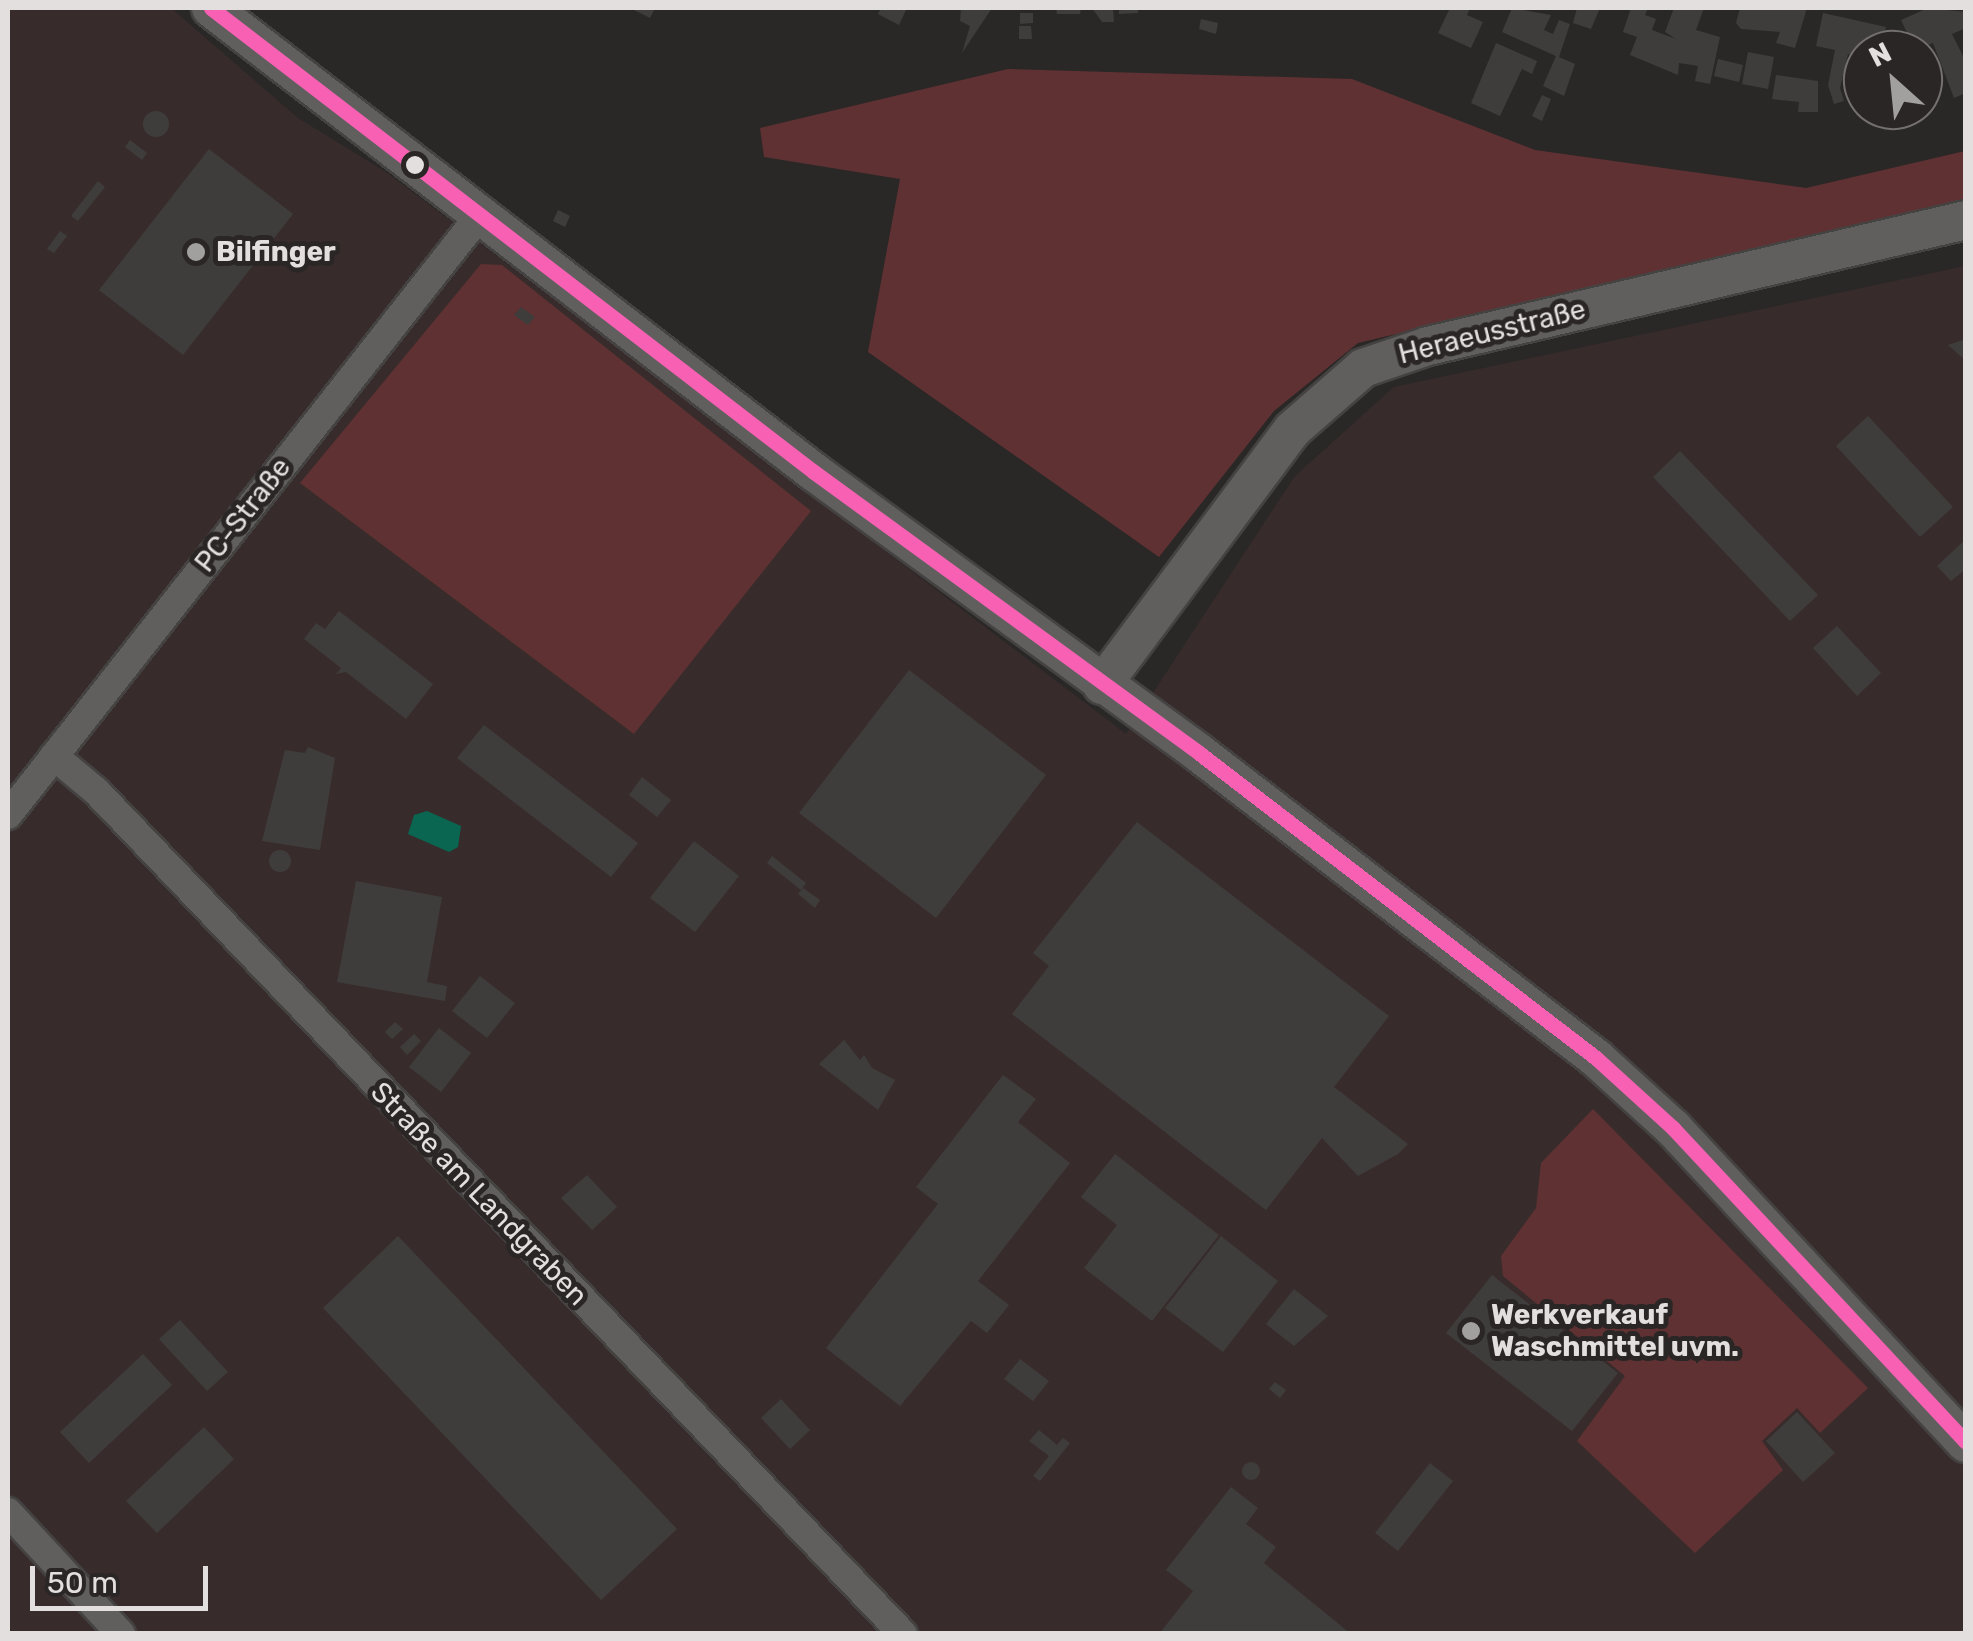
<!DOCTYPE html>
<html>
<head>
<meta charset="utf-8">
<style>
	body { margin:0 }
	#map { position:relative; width:1973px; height:1641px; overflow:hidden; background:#2a2727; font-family:Rubik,sans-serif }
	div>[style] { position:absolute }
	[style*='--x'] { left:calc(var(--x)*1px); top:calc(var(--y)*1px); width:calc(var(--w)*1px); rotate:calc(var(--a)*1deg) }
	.built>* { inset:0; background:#372c2b }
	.green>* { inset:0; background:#5f3132 }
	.water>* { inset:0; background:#0b6651 }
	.building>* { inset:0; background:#3f3d3c }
	.round { border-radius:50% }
	.roads { filter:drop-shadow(2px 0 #454242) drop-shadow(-2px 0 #454242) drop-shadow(0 2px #454242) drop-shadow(0 -2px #454242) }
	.street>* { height:28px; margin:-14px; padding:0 14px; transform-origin:14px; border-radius:14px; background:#615e5e }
	.secondary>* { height:38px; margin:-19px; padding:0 19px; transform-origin:19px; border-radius:19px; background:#615e5e }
	.bus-1>* { height:15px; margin:-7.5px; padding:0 7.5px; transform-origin:7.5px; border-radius:7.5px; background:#f860b3 }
	.dots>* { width:28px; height:28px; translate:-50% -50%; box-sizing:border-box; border:5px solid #2b2626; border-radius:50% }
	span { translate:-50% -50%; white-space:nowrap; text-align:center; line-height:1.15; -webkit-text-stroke:10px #2b2626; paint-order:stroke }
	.poi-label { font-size:28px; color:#e3dfdf; font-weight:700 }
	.left { translate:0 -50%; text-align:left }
	.street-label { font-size:28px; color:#e3dfdf }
	.frame { position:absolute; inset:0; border:10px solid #e3dfdf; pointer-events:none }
	.north { position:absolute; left:1843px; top:30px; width:100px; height:100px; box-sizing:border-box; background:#2b2626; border:2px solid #757070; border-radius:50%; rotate:333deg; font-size:28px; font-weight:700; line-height:40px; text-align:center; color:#e3dfdf }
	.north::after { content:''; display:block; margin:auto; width:35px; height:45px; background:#a29f9f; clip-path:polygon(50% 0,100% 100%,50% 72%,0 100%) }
	.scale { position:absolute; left:30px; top:1566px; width:178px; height:45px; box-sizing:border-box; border:5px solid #e3dfdf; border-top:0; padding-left:12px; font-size:30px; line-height:35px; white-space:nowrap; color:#e3dfdf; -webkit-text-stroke:8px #2b2626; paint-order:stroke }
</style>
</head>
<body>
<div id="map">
	<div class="built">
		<div style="clip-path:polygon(8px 8px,171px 8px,298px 118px,389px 174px,1126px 734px,1295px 476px,1394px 387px,1965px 266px,1965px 1633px,8px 1634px)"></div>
	</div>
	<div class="green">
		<div style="clip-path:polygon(1008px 69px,1352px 79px,1535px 150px,1806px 188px,1965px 151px,1965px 200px,1358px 343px,1274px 411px,1159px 557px,868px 352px,900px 179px,764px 157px,760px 128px)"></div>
		<div style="clip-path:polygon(481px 264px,502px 265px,811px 511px,634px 734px,300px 483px)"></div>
		<div style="clip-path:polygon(1593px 1109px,1868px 1388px,1820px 1433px,1797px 1408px,1762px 1441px,1783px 1470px,1695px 1553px,1577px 1441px,1625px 1376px,1503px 1276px,1501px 1256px,1536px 1208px,1541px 1163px)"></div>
	</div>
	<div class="water">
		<div style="clip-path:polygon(427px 811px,461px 826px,458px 847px,449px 852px,408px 834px,414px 815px)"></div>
	</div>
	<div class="building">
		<div style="clip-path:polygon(630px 8px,655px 8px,650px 18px)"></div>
		<div style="clip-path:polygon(881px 8px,907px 8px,899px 25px,878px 14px)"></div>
		<div style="clip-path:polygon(961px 8px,992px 8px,962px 53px,970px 26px,960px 21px)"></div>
		<div style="clip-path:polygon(1056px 8px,1081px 8px,1080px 14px,1057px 14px)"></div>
		<div style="clip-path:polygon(1092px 8px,1113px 8px,1114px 22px,1102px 22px)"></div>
		<div style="clip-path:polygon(1119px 8px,1138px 8px,1138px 13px,1119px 14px)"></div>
		<div style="clip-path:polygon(1450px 8px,1470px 8px,1467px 15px,1483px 22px,1471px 48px,1438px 33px)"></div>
		<div style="clip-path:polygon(1512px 8px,1551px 15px,1544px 30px,1553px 34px,1559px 20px,1570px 24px,1559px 57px,1575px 64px,1564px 96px,1543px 86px,1556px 56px,1502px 32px)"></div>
		<div style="clip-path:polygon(1577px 8px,1600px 8px,1591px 29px,1573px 23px)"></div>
		<div style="clip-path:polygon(1631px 8px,1648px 8px,1645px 15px,1656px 19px,1652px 30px,1676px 39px,1665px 32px,1674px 8px,1704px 8px,1696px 30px,1720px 37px,1710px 84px,1695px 81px,1698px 66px,1679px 63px,1678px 75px,1630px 55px,1637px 37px,1623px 32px)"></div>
		<div style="clip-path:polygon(1740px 8px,1807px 8px,1795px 48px,1776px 43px,1780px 32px,1741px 29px,1736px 23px)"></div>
		<div style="clip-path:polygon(1928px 8px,1966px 12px,1966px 28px,1952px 34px,1966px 62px,1966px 93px,1954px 98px,1933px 43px,1915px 50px,1901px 20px)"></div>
		<div style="clip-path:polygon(1020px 13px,1033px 13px,1033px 23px,1020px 24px)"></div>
		<div style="clip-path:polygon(1823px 13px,1886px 27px,1880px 50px,1863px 50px,1863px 57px,1848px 54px,1840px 88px,1844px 101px,1834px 104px,1828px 85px,1835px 50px,1816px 46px)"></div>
		<div style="clip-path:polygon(1201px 19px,1218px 23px,1216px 34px,1199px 29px)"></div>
		<div style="clip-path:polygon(1019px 26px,1031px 26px,1032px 39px,1019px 39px)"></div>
		<div style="clip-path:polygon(1496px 43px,1537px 61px,1532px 74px,1522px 69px,1500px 116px,1471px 103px)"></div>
		<div style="clip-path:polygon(1748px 52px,1774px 57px,1768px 89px,1742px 84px)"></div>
		<div style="clip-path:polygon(1718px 59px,1743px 65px,1739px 82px,1714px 76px)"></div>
		<div style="clip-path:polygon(1776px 75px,1818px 81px,1818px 112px,1798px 112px,1799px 102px,1772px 99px)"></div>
		<div style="clip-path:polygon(1542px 95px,1551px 99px,1542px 121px,1532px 116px)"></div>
		<div class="round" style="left:143px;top:111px;width:26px;height:26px"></div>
		<div style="clip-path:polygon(130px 140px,147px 153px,142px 160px,125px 147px)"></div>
		<div style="clip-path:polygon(209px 149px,293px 214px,183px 355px,99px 290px)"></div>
		<div style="clip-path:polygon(98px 181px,105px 187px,78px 221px,71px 216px)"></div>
		<div style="clip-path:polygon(558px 210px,570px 216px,565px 227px,553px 221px)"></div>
		<div style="clip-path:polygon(60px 231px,67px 236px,54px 253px,47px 249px)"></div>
		<div style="clip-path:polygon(521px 307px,535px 317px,528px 325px,514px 315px)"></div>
		<div style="clip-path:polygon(1966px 339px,1966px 361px,1948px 345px)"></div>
		<div style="clip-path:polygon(1868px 416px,1953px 507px,1920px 537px,1836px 446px)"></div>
		<div style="clip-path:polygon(1680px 451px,1818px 595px,1790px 621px,1653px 477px)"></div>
		<div style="clip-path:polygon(1966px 539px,1966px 569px,1951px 581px,1937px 566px)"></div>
		<div style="clip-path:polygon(339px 611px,433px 684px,406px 719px,346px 672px,336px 674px,341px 668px,304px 639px,316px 623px,325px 629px)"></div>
		<div style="clip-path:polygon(1837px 626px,1881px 673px,1857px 696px,1813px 648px)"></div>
		<div style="clip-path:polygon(909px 670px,1046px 775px,936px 918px,799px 813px)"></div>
		<div style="clip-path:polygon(484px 725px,638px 843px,611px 877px,457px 758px)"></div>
		<div style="clip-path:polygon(308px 747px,335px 758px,320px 850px,262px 841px,285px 750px,305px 753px)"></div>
		<div style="clip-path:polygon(642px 777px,671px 800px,657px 817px,629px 795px)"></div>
		<div style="clip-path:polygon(1137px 822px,1389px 1016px,1334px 1087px,1408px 1144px,1398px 1154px,1358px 1176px,1322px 1138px,1266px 1210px,1012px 1014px,1049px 966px,1033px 953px)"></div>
		<div style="clip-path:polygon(694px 841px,739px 876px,695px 932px,650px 898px)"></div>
		<div class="round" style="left:269px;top:850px;width:22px;height:22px"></div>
		<div style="clip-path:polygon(772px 856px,806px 883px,801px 890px,767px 863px)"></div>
		<div style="clip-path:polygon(356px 881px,442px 897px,427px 982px,447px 986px,445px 1001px,337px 982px)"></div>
		<div style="clip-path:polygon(803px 888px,820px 900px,815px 908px,798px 894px)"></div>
		<div style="clip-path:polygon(480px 976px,515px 1003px,487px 1038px,452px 1011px)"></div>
		<div style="clip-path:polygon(395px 1022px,403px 1029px,392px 1039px,385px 1032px)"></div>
		<div style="clip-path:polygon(439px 1028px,471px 1053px,441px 1092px,409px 1067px)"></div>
		<div style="clip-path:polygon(414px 1034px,421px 1041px,407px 1055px,400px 1047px)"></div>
		<div style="clip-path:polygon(844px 1040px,860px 1060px,864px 1055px,872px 1068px,895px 1080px,878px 1110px,819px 1064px)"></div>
		<div style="clip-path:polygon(1003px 1075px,1036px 1099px,1018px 1122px,1070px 1163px,978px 1281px,1009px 1305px,987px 1333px,971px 1321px,900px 1406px,826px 1348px,938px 1204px,916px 1187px)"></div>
		<div style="clip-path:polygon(1115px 1154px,1219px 1235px,1152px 1321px,1084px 1268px,1117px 1225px,1081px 1197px)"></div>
		<div style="clip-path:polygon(587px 1175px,617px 1207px,592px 1230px,561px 1198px)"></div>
		<div style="clip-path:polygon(398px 1236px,677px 1529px,601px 1600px,323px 1308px)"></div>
		<div style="clip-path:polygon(1221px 1236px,1278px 1281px,1223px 1352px,1165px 1308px)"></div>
		<div style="clip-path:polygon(1492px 1275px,1618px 1373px,1572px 1431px,1446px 1333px)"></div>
		<div style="clip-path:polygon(1294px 1289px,1328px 1316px,1294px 1346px,1266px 1324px)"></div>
		<div style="clip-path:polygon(180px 1320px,228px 1372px,207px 1391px,159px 1339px)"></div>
		<div style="clip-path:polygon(143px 1354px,172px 1385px,89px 1463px,60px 1432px)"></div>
		<div style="clip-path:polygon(1020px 1359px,1049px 1381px,1033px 1401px,1004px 1379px)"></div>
		<div style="clip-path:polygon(1275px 1382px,1286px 1390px,1280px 1398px,1269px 1389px)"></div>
		<div style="clip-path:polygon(781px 1399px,810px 1430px,790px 1449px,761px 1418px)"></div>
		<div style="clip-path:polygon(1797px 1412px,1835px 1453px,1803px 1482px,1766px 1441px)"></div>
		<div style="clip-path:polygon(204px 1427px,234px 1459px,157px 1533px,126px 1501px)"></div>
		<div style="clip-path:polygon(1039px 1430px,1057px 1445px,1063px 1438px,1070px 1443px,1040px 1481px,1033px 1476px,1049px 1456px,1029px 1441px)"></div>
		<div class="round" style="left:1242px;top:1462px;width:18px;height:18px"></div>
		<div style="clip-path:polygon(1430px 1463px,1453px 1481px,1398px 1551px,1375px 1533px)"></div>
		<div style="clip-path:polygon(1231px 1487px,1258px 1508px,1246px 1524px,1276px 1547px,1264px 1563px,1351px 1634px,1159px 1634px,1193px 1591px,1166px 1570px)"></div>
	</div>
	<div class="roads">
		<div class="street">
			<div style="--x:54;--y:756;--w:55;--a:39.8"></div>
			<div style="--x:96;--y:791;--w:1167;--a:46.25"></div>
			<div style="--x:8;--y:815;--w:763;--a:-51.81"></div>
			<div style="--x:8;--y:1512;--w:166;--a:47.2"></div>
		</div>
		<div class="secondary">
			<div style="--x:211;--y:8;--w:761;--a:37.58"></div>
			<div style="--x:814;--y:472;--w:477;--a:36.1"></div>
			<div style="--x:1199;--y:753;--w:501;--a:37.53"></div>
			<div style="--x:1596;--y:1058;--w:104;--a:42.3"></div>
			<div style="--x:1673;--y:1128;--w:430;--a:47.1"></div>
			<div style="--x:1102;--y:685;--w:318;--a:-53.3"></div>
			<div style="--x:1292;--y:430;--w:94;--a:-41.1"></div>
			<div style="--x:1363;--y:368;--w:69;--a:-18.7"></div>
			<div style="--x:1428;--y:346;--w:553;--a:-13.18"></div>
		</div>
	</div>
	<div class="bus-1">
		<div style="--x:211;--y:8;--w:761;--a:37.58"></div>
		<div style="--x:814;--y:472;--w:477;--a:36.1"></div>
		<div style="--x:1199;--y:753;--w:501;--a:37.53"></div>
		<div style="--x:1596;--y:1058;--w:104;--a:42.3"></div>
		<div style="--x:1673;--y:1128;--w:429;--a:47"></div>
	</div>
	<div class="dots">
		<div style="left:415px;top:165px;background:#e3dfdf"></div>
		<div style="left:196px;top:252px;background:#a29f9f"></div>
		<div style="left:1471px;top:1331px;background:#a29f9f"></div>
	</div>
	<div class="poi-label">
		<span class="left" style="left:216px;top:252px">Bilfinger</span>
		<span class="left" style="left:1491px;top:1331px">Werkverkauf<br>Waschmittel uvm.</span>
	</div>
	<div class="street-label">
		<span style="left:1492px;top:332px;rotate:-14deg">Heraeusstraße</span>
		<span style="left:243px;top:515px;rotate:-52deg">PC-Straße</span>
		<span style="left:479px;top:1194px;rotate:46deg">Straße am Landgraben</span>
	</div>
	<div class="frame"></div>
	<div class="north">N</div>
	<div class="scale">50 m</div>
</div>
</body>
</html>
